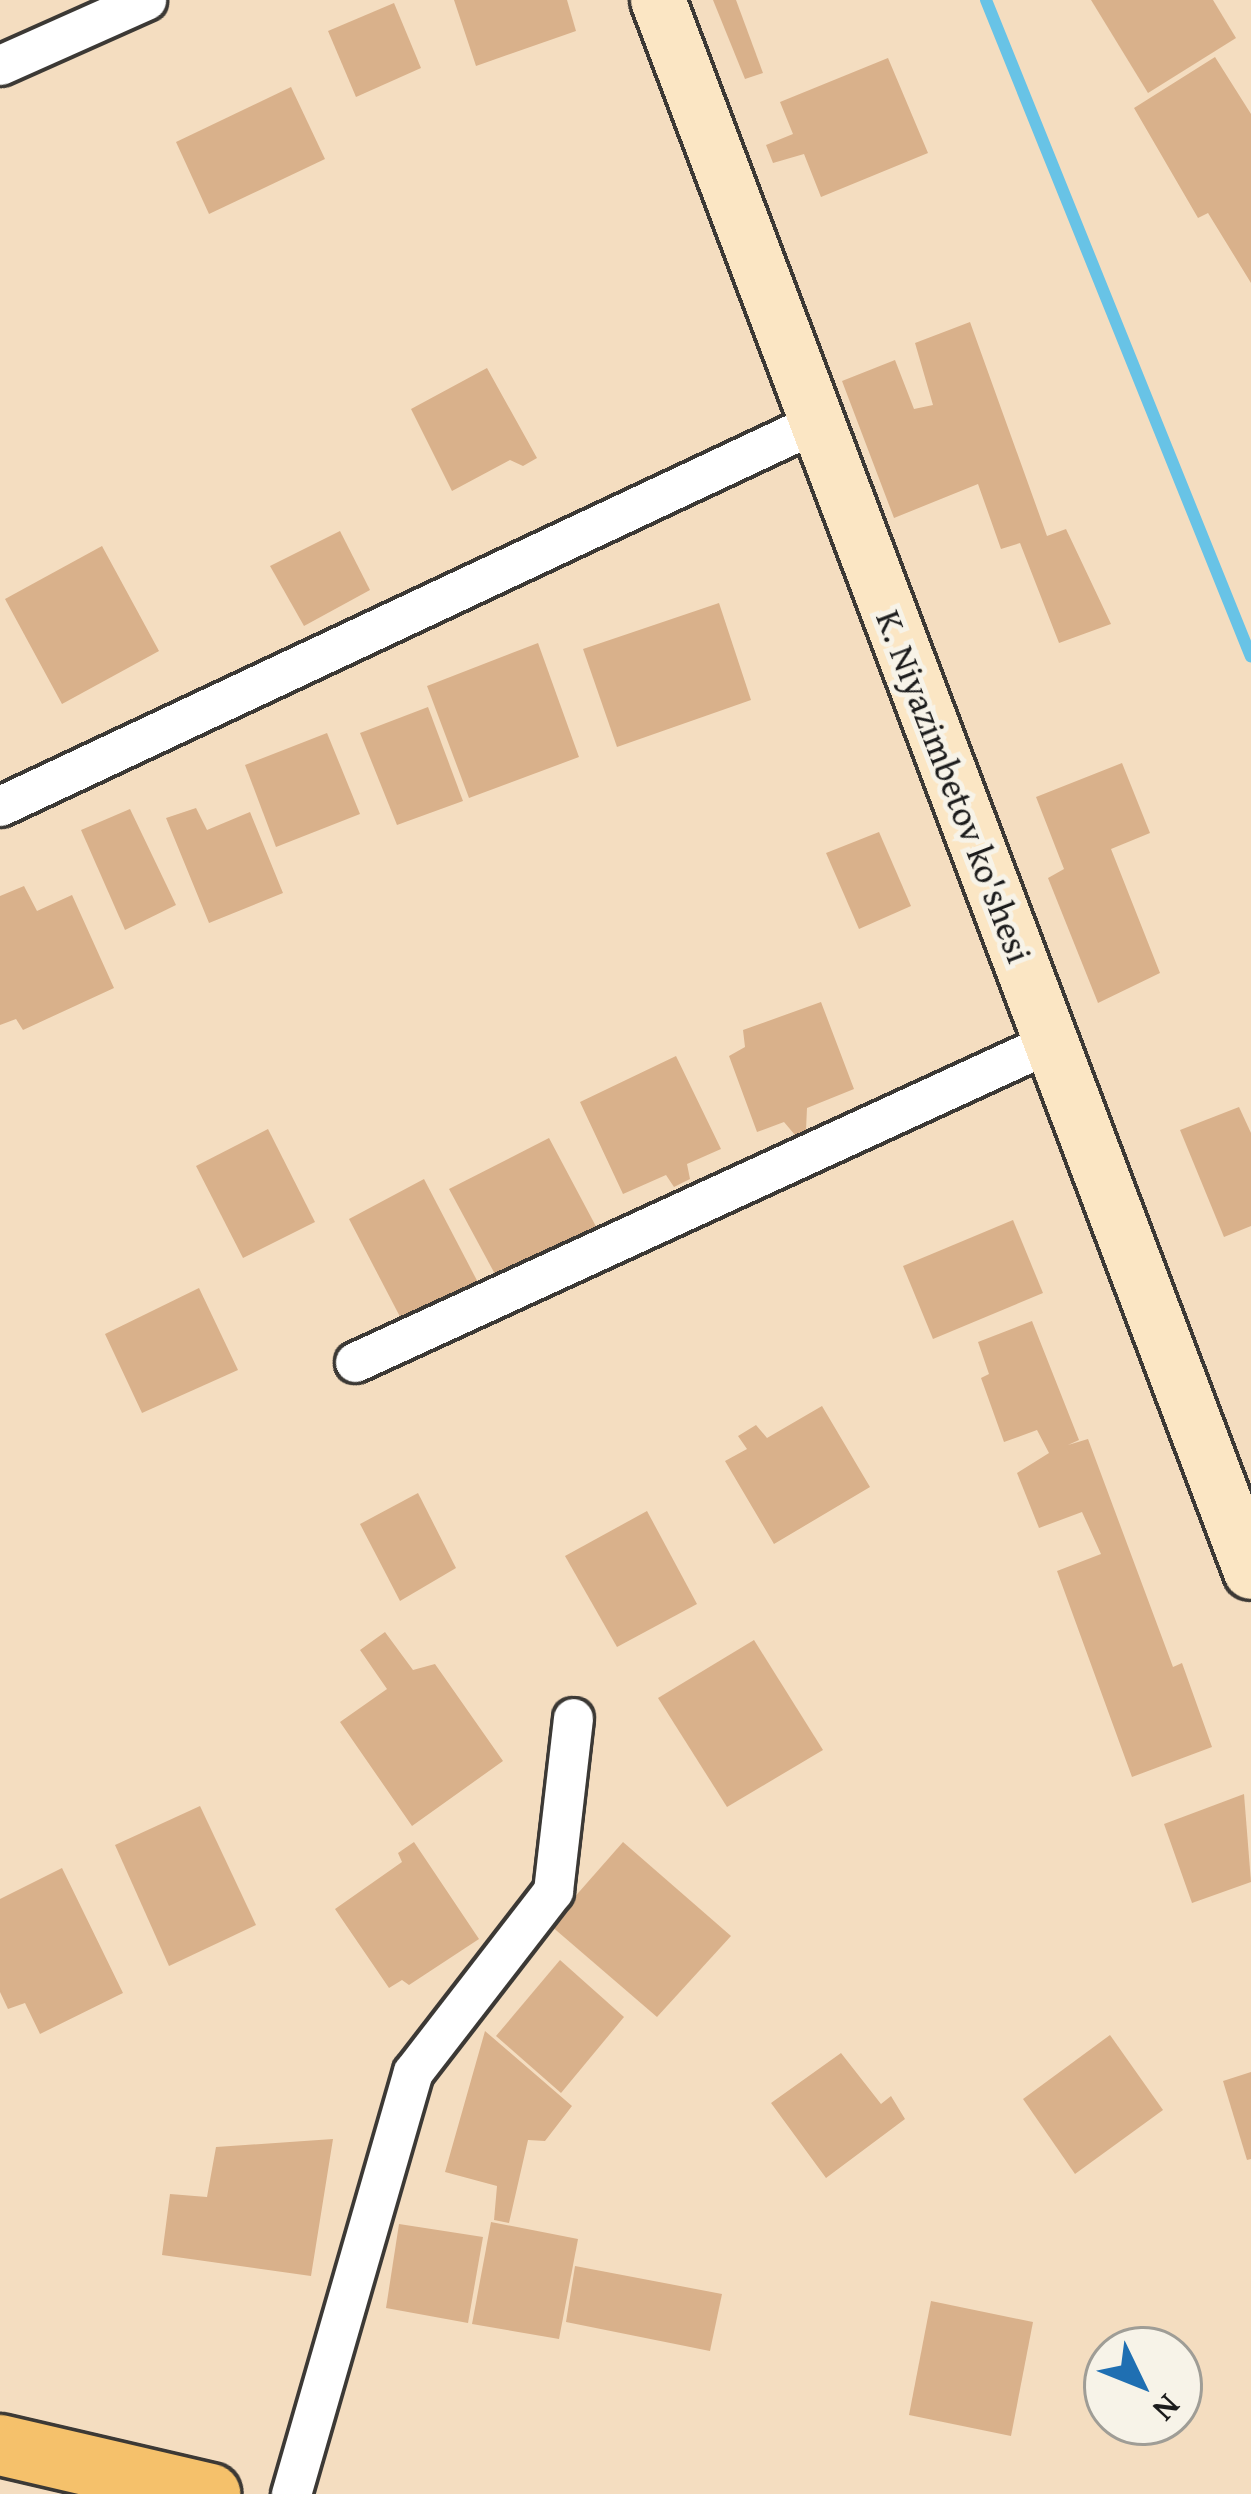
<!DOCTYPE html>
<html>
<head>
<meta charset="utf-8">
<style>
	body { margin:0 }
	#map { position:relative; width:1251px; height:2494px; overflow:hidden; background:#f4ddc0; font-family:"Gentium Book Plus",serif }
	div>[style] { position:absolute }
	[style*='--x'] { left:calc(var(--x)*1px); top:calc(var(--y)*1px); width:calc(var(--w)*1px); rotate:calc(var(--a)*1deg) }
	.stream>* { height:12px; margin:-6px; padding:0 6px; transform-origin:6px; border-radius:6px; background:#68c3e6 }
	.building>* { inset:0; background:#d9b18b }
	.roads { filter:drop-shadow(3px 0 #3c3935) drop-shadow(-3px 0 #3c3935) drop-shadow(0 3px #3c3935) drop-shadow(0 -3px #3c3935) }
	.street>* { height:39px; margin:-19.5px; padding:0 19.5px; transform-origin:19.5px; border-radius:19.5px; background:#fff }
	.secondary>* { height:54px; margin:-27px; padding:0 27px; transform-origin:27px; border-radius:27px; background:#fbe6c4 }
	.primary>* { height:60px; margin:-30px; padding:0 30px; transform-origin:30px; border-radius:30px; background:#f5c16b }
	span { translate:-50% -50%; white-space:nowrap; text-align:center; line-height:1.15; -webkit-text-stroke:10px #f7f3e8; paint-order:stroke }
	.street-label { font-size:36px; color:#1c1c1c }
	.north { position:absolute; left:1083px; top:2326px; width:120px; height:120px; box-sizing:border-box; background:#f7f3e8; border:3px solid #9f9d96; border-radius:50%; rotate:133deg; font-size:33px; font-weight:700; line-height:48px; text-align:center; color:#1c1c1c }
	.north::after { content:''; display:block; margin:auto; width:42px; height:54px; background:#1f6fb2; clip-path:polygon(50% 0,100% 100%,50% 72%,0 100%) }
</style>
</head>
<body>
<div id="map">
	<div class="stream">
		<div style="--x:986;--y:0;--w:708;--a:68.03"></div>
	</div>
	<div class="building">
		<div style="clip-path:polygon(454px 0,567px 0,576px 31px,476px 66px)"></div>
		<div style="clip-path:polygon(713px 0,736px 0,763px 73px,745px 79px)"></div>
		<div style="clip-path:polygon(1091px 0,1213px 0,1236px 38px,1148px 93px)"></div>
		<div style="clip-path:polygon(394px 3px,421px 68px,356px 97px,328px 31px)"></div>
		<div style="clip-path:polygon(1215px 57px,1251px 114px,1251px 283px,1208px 213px,1198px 218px,1134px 108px)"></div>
		<div style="clip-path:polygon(888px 58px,928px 153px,821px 197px,804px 154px,773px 163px,766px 145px,793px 134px,780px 102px)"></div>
		<div style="clip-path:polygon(291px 87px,325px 159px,209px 214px,176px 142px)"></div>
		<div style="clip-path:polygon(970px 322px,1047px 536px,1066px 529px,1111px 624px,1059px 643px,1020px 543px,1001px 549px,978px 484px,894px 518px,842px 381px,895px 360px,914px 409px,933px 405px,915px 343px)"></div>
		<div style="clip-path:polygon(487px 368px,537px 458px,523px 466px,510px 460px,452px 491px,411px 409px)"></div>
		<div style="clip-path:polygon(340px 531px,370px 590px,304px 626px,270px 566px)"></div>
		<div style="clip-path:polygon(102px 546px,159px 651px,62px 704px,5px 599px)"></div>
		<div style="clip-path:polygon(719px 603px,751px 700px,617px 747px,583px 649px)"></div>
		<div style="clip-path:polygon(538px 643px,579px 757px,469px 798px,427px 686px)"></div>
		<div style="clip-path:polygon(428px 707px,463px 801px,397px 825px,360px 733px)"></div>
		<div style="clip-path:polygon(327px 733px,360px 814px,276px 847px,245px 765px)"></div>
		<div style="clip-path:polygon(1122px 763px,1150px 833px,1111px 849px,1160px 973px,1098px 1003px,1048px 878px,1064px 869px,1036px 797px)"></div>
		<div style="clip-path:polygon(196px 808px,207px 830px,250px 812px,283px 893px,209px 923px,166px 818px)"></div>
		<div style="clip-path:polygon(130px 809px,176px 905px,125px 930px,81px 830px)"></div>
		<div style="clip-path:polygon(879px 832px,911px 906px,859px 929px,826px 853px)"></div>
		<div style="clip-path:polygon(24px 886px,37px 911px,72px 895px,114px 988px,23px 1030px,16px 1019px,0 1025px,0 896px)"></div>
		<div style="clip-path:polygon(821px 1002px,854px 1089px,807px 1108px,806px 1130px,795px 1135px,784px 1122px,757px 1132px,729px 1056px,745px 1047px,743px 1030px)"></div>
		<div style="clip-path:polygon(676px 1056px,721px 1149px,687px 1164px,690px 1179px,674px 1187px,666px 1175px,623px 1194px,580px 1102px)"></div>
		<div style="clip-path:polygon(1239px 1107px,1251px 1133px,1251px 1226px,1224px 1237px,1180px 1130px)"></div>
		<div style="clip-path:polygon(268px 1129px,315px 1222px,243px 1258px,196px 1166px)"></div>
		<div style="clip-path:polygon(549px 1138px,600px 1234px,502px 1287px,449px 1189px)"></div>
		<div style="clip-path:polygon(424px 1179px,495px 1315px,420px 1355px,349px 1219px)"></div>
		<div style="clip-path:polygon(1013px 1220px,1043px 1293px,933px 1339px,903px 1266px)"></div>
		<div style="clip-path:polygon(199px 1288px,238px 1370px,142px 1413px,105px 1334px)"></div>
		<div style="clip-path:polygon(1032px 1321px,1079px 1440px,1068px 1445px,1088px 1439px,1173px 1667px,1182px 1663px,1212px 1747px,1132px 1777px,1057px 1571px,1101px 1554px,1082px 1512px,1039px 1528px,1017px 1473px,1049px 1453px,1037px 1430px,1004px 1442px,981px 1378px,989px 1374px,978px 1342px)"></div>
		<div style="clip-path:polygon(822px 1406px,870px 1487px,774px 1544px,725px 1461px,747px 1449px,738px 1436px,756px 1425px,767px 1438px)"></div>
		<div style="clip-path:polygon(418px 1493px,456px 1568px,400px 1601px,360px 1524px)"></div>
		<div style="clip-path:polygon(647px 1511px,697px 1604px,617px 1647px,565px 1556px)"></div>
		<div style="clip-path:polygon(385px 1632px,413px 1670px,435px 1664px,503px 1761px,412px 1826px,340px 1722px,387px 1689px,360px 1650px)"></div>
		<div style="clip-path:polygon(754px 1640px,823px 1750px,727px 1807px,658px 1698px)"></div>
		<div style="clip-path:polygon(1244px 1794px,1251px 1882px,1192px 1903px,1164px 1824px)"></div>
		<div style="clip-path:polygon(200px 1806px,256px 1925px,169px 1966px,115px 1845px)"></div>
		<div style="clip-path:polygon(414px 1842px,479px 1939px,409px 1985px,402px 1980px,389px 1988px,335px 1909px,402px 1862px,398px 1853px)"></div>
		<div style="clip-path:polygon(623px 1842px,731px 1936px,657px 2017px,550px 1925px)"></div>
		<div style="clip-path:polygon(62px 1868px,123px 1993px,40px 2034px,25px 2003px,8px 2009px,0 1992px,0 1899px)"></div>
		<div style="clip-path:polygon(560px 1960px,624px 2017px,561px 2093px,496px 2036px)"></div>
		<div style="clip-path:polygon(485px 2031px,572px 2106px,545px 2141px,528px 2140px,509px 2223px,494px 2220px,497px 2186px,445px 2172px)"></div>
		<div style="clip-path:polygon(1110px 2035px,1163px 2110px,1075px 2174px,1023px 2099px)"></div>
		<div style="clip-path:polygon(841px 2053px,881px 2104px,891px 2096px,905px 2119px,826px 2178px,771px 2103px)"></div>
		<div style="clip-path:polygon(1251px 2072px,1251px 2159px,1247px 2160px,1223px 2081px)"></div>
		<div style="clip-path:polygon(333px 2139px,311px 2276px,162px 2255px,170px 2194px,207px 2197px,216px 2147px)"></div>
		<div style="clip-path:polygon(491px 2222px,578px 2239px,559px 2339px,472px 2324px)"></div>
		<div style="clip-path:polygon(399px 2224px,483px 2237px,468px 2323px,386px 2308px)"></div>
		<div style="clip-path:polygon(575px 2266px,722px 2294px,710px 2351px,566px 2322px)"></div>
		<div style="clip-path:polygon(931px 2301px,1033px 2322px,1011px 2436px,909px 2415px)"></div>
	</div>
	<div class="roads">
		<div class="street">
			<div style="--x:0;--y:65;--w:160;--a:-24"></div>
			<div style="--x:0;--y:806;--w:903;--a:-25.17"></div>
			<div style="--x:355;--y:1362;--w:766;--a:-24.69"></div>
			<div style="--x:291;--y:2494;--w:439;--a:-73.9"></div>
			<div style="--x:413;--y:2072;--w:229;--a:-52.3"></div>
			<div style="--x:553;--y:1891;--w:174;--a:-83.4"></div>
		</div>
		<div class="secondary">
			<div style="--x:658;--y:0;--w:1680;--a:69.33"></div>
		</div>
		<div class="primary">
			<div style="--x:0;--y:2445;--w:216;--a:13.1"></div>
		</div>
	</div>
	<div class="street-label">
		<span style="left:955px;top:786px;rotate:69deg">K. Niyazimbetov ko'shesi</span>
	</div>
	<div class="north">N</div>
</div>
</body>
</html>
